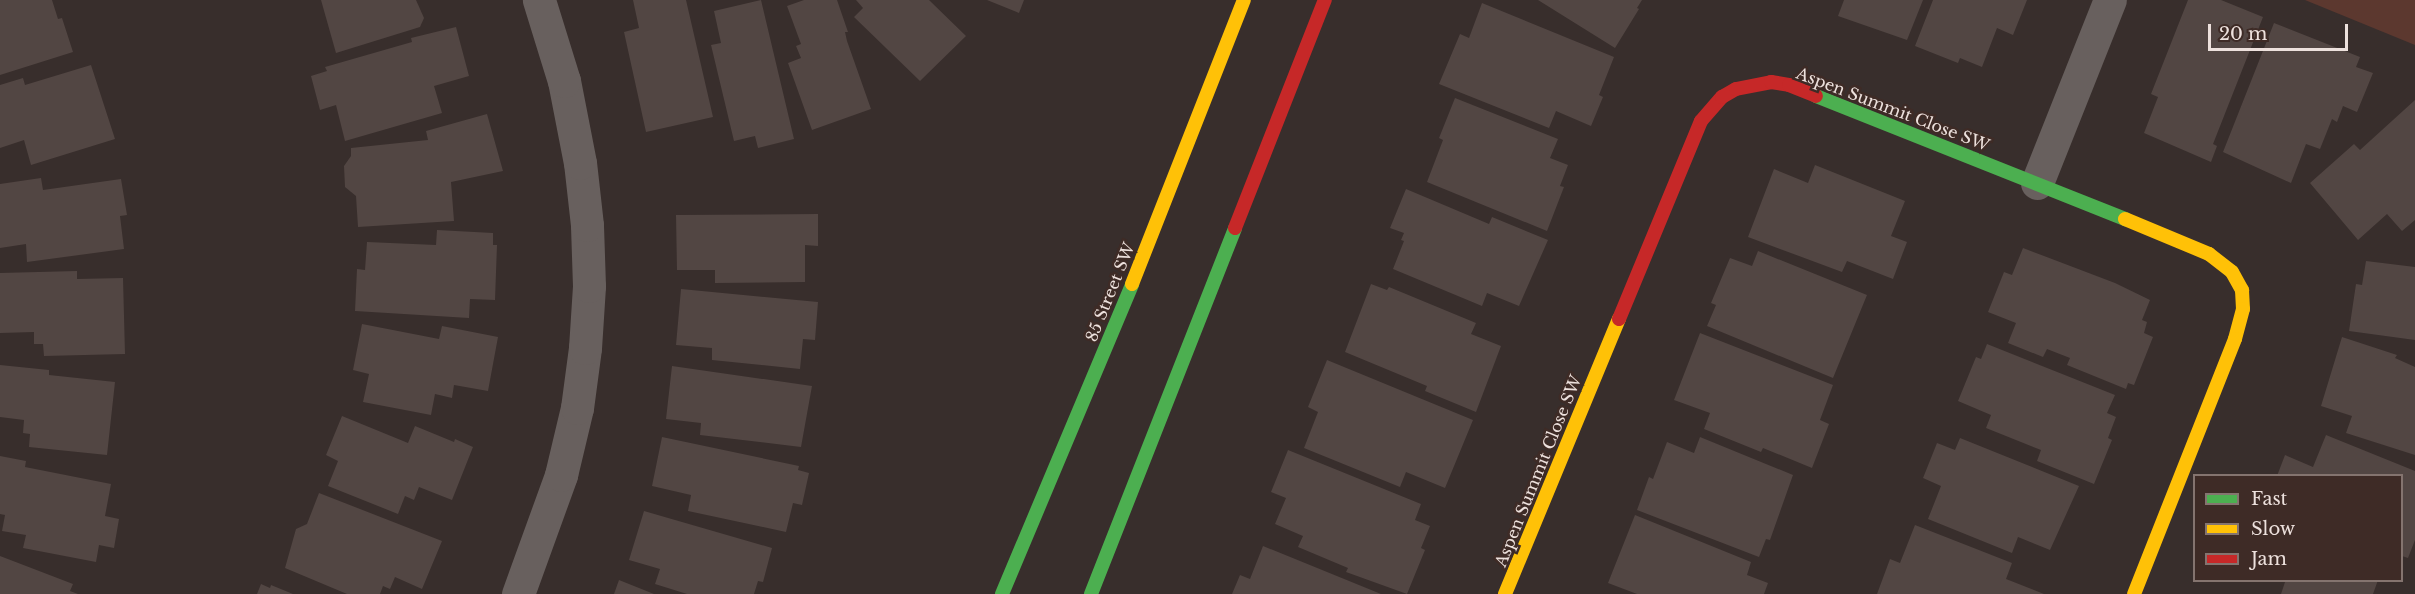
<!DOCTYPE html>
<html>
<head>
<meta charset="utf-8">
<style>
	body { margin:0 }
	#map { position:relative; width:2415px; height:594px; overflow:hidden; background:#382e2c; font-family:"Libre Baskerville",serif }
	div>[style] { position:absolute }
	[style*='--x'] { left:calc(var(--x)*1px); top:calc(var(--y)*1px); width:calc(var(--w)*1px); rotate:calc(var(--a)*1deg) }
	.green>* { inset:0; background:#5c382f }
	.building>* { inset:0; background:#524643 }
	.street>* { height:33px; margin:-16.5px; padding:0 16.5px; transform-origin:16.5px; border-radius:16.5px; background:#68605e }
	.fast>* { height:14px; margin:-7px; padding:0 7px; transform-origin:7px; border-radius:7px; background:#4caf50 }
	.slow>* { height:14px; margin:-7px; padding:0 7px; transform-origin:7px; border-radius:7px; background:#ffc107 }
	.jam>* { height:14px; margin:-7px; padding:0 7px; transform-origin:7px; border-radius:7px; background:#c62828 }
	span { translate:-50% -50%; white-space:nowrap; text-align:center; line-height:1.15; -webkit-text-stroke:5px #3e2b26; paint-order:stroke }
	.street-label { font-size:16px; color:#ede1dd }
	.legend { position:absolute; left:2193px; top:474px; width:210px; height:108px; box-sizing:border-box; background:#3e2b26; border:2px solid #84746f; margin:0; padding:8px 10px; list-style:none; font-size:18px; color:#ede1dd }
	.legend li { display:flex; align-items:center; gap:12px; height:30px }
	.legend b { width:30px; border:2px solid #84746f }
	.scale { position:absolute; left:2208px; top:24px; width:140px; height:27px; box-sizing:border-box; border:3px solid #ede1dd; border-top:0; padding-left:8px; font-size:18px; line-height:21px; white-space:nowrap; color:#ede1dd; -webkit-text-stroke:4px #3e2b26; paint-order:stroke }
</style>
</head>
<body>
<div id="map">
	<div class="green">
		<div style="clip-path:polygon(2305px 0,2415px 0,2415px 45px)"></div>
	</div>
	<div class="building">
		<div style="clip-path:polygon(0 0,52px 0,58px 19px,62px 18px,73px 52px,0 75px)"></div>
		<div style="clip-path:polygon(321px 0,416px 0,424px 18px,420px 27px,336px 53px)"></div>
		<div style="clip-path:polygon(633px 0,686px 0,713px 117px,646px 132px,624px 32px,639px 28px)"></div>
		<div style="clip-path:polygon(761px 0,794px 139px,758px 148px,755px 136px,734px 141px,711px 45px,721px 43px,714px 11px)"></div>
		<div style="clip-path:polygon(804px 0,837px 0,848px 32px,845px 32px,847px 41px,871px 109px,812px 130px,788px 63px,801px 58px,796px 46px,801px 44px,787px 6px)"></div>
		<div style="clip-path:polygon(856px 0,929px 0,966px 36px,920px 81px,854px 17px,863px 8px)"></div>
		<div style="clip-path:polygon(987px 0,1024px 0,1019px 13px)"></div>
		<div style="clip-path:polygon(1538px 0,1642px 0,1637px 8px,1639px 9px,1615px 48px)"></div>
		<div style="clip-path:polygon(1844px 0,1923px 0,1907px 40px,1838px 16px)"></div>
		<div style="clip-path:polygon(1933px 0,2027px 0,2013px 35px,1997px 28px,1982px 67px,1960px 58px,1958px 63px,1915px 46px)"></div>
		<div style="clip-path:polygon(2188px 0,2221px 0,2263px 17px,2213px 144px,2217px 146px,2211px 162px,2144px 133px,2158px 97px,2151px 94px)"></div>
		<div style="clip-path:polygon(1482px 3px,1614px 57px,1599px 95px,1603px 97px,1591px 126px,1556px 111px,1549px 128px,1439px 84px,1460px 34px,1469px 38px)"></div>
		<div style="clip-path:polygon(2274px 23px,2360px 57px,2356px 67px,2373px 73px,2357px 112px,2343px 106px,2337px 122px,2332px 119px,2320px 149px,2306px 144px,2291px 183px,2223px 152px)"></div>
		<div style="clip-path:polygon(456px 27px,469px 76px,434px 86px,442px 113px,345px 141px,336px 105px,320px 110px,311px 76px,327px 71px,325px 67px,412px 42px,411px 38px)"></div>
		<div style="clip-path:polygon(91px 65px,115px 139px,31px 165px,24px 140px,0 148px,0 85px,23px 78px,25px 85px)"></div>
		<div style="clip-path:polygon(1455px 98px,1558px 139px,1550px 158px,1568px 165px,1560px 186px,1564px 187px,1547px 231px,1427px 182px,1443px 140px,1439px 138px)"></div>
		<div style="clip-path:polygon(2415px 100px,2415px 220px,2402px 231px,2387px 214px,2358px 240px,2310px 183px,2354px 144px,2360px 150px)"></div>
		<div style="clip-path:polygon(487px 114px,503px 171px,451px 182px,454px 221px,358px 227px,356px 196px,345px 187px,344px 166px,351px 156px,351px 148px,428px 140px,426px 131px)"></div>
		<div style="clip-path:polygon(1815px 165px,1905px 201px,1891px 236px,1907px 242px,1893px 279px,1847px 261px,1842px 272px,1748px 237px,1774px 169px,1808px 183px)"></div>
		<div style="clip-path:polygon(41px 178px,43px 190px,121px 179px,127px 215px,120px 216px,124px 249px,27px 262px,26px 244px,0 248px,0 184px)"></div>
		<div style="clip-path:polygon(1406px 189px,1489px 224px,1492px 217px,1548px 240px,1519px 306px,1487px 293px,1482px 306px,1393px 269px,1404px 241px,1401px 240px,1404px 233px,1390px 228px)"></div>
		<div style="clip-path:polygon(818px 214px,818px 246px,805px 245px,805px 282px,715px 283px,715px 270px,677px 270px,676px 215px)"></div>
		<div style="clip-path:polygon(437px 230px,493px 233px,493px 245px,497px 245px,495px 300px,470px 299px,469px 318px,355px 311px,357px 269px,365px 270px,367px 242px,436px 245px)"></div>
		<div style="clip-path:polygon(2023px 248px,2115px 283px,2150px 300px,2142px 320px,2147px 322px,2144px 333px,2153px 337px,2134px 385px,2128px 383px,2126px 389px,2067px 365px,2070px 358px,2047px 349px,2043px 357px,2008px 343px,2016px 323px,1988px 312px,2004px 272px,2012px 275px)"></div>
		<div style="clip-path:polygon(1758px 251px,1867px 295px,1833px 378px,1707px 326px,1716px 305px,1711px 303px,1730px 258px,1752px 266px)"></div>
		<div style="clip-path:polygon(2366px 261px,2415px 267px,2415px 340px,2349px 331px,2356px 284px,2362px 285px)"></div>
		<div style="clip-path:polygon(77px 271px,77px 279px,123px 278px,125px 354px,44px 356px,43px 344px,34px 344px,34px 332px,0 333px,0 273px)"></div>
		<div style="clip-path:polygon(1371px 284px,1387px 290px,1389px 287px,1476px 323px,1471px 334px,1501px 346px,1476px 412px,1425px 391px,1427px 386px,1345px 352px)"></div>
		<div style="clip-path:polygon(681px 289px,818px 302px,815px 340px,803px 339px,800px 369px,712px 360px,712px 348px,676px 345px)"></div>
		<div style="clip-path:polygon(362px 324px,439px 339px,442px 326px,498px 337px,488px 391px,454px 385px,452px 398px,435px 394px,431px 415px,363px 402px,369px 374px,353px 370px)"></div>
		<div style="clip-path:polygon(1700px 333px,1833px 385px,1820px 420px,1829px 424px,1812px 468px,1763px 448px,1761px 452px,1704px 429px,1710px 413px,1674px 400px)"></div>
		<div style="clip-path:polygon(2342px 337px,2397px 355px,2395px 358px,2415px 367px,2415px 455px,2346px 433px,2352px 416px,2321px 406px)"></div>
		<div style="clip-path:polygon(1987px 344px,2115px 395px,2107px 413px,2116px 417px,2108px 438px,2112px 440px,2094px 484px,2037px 461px,2041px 450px,1986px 428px,1991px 415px,1958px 401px,1976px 357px,1981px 359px)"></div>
		<div style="clip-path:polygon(1327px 360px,1473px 420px,1445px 488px,1406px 472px,1400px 487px,1304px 448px,1318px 412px,1308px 407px)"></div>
		<div style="clip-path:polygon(0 365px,49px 370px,49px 375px,115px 382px,107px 455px,29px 447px,30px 434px,23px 433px,24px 420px,0 417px)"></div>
		<div style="clip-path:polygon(672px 366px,812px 386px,801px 447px,700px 435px,701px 423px,666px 419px)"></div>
		<div style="clip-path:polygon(342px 416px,408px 443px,415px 426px,454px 442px,455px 439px,473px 447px,452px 500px,419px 487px,414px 500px,405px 496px,398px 514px,328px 486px,338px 461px,326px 455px)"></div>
		<div style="clip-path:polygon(2326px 435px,2415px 471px,2415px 540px,2408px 558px,2402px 556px,2402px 476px,2277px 476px,2285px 455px,2313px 467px)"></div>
		<div style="clip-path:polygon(662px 437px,799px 466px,798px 470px,809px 473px,802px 505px,793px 503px,786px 532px,688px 511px,691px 495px,652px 486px)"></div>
		<div style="clip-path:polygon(1700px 437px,1793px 475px,1770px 540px,1766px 539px,1759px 557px,1637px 510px,1649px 477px,1653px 479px,1667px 442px,1694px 453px)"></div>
		<div style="clip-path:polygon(1960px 438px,2079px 486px,2050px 550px,2018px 537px,2012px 553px,1928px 519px,1941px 486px,1923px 478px,1937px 443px,1955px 450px)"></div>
		<div style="clip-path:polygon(1288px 450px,1421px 504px,1415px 520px,1430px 526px,1421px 548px,1425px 550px,1407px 594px,1346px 572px,1348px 568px,1298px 547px,1303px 536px,1275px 524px,1286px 498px,1271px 492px)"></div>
		<div style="clip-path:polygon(0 456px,26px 461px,25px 467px,111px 484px,105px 516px,119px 519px,114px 548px,99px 545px,96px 562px,23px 548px,26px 535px,2px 531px,5px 515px,0 514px)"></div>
		<div style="clip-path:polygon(319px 493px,442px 541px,422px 589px,395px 577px,390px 589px,383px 586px,380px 594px,347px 594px,285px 568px,296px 529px,307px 524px)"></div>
		<div style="clip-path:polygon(644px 511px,772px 548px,763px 582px,758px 581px,754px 594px,687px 594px,655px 584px,660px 569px,629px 560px)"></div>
		<div style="clip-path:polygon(1635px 515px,1751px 562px,1747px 575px,1768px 583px,1764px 594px,1637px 594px,1608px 583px)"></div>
		<div style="clip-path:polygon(1915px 525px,2012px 563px,2006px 579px,2044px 594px,1877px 594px,1890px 559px,1900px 563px)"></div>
		<div style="clip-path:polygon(1263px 546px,1381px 594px,1232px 594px,1240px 575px,1250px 579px)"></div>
		<div style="clip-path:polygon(0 556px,73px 584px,70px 591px,78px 594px,0 594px)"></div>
		<div style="clip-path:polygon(619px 580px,654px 594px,614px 594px)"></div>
		<div style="clip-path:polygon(2378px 580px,2373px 594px,2281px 594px,2285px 582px,2281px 580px)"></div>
		<div style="clip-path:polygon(261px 584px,270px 588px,271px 585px,293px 594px,257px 594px)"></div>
	</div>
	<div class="street">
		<div style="--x:2037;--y:183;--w:197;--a:-68.3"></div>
		<div style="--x:518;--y:594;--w:127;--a:-70.1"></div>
		<div style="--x:561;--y:475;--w:69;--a:-76.6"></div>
		<div style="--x:577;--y:408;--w:61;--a:-82.4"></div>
		<div style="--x:585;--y:348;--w:62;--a:-86.3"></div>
		<div style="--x:589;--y:286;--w:61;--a:-91.9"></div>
		<div style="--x:587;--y:225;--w:62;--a:-96.4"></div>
		<div style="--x:580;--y:163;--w:84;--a:-101"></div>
		<div style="--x:564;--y:81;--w:85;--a:-107.2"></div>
	</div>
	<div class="fast">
		<div style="--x:1816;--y:96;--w:333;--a:21.7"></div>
		<div style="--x:1002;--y:594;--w:336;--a:-67.2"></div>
		<div style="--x:1091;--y:594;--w:393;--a:-68.5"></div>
	</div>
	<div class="slow">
		<div style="--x:2125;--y:219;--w:91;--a:22.6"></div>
		<div style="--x:2209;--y:254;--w:29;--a:38"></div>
		<div style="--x:2232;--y:272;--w:21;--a:61"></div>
		<div style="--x:2242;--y:290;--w:19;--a:87"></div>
		<div style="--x:2243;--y:309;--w:31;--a:105"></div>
		<div style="--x:2235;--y:339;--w:274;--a:111.6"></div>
		<div style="--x:1132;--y:284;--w:305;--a:-68.5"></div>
		<div style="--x:1505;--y:594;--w:298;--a:-67.5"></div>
	</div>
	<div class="jam">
		<div style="--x:1235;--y:228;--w:245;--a:-68.5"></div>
		<div style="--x:1619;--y:319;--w:214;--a:-67.5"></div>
		<div style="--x:1701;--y:121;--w:32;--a:-49"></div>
		<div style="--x:1722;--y:97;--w:16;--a:-30"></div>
		<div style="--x:1736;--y:89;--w:36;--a:-11"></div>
		<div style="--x:1771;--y:82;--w:18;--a:9"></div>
		<div style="--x:1789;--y:85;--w:29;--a:22"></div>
	</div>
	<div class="street-label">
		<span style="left:1893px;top:109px;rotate:21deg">Aspen Summit Close SW</span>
		<span style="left:1110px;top:292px;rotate:-68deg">85 Street SW</span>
		<span style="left:1538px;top:471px;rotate:-68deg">Aspen Summit Close SW</span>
	</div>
	<ul class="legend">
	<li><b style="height:8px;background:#4caf50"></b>Fast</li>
	<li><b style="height:8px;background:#ffc107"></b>Slow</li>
	<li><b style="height:8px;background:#c62828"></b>Jam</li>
	</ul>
	<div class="scale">20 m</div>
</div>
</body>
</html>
